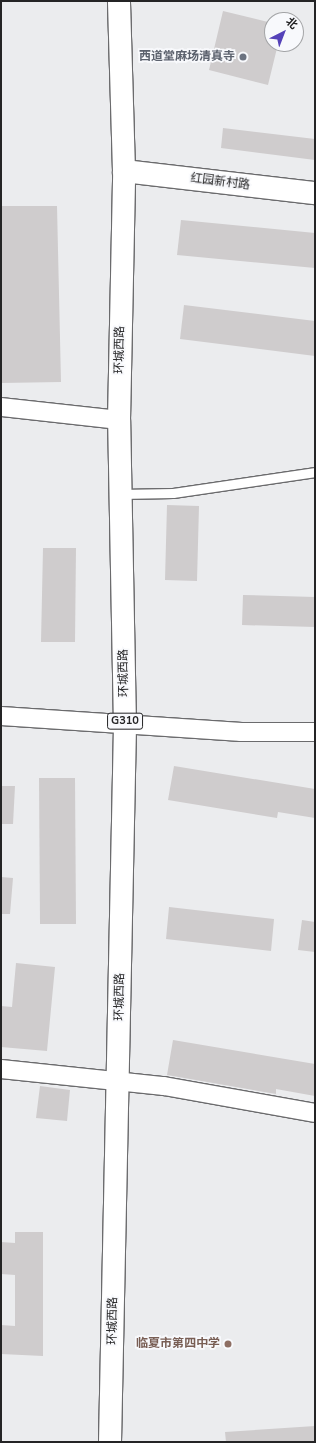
<!DOCTYPE html>
<html>
<head>
<meta charset="utf-8">
<style>
	body { margin:0 }
	#map { position:relative; width:316px; height:1443px; overflow:hidden; background:#ebecee; font-family:"Nunito Sans","Noto Sans SC",sans-serif }
	div>[style] { position:absolute }
	[style*='--x'] { left:calc(var(--x)*1px); top:calc(var(--y)*1px); width:calc(var(--w)*1px); rotate:calc(var(--a)*1deg) }
	.building>* { inset:0; background:#cfcccd }
	.roads { filter:drop-shadow(1px 0 #6b6b6d) drop-shadow(-1px 0 #6b6b6d) drop-shadow(0 1px #6b6b6d) drop-shadow(0 -1px #6b6b6d) }
	.lane>* { height:9px; margin:-4.5px; padding:0 4.5px; transform-origin:4.5px; border-radius:4.5px; background:#fff }
	.street>* { height:18px; margin:-9px; padding:0 9px; transform-origin:9px; border-radius:9px; background:#fff }
	.secondary>* { height:22px; margin:-11px; padding:0 11px; transform-origin:11px; border-radius:11px; background:#fff }
	.highway>* { height:22px; margin:-11px; padding:0 11px; transform-origin:11px; border-radius:11px; background:#fff }
	.dots>* { width:11px; height:11px; translate:-50% -50%; box-sizing:border-box; border:2px solid #f8f9fc; border-radius:50% }
	span { translate:-50% -50%; white-space:nowrap; text-align:center; line-height:1.15; -webkit-text-stroke:3.5px #f8f9fc; paint-order:stroke }
	.shield-label span { padding:1px 3px; background:#f8f9fc; border:1px solid; border-radius:3px; -webkit-text-stroke-width:0 }
	.shield-label { font-size:11px; color:#242425; font-weight:700 }
	.worship-label { font-size:12px; color:#5b616d; font-weight:700 }
	.right { translate:-100% -50%; text-align:right }
	.street-label { font-size:12px; color:#242425 }
	.education-label { font-size:12px; color:#785e54; font-weight:700 }
	.frame { position:absolute; inset:0; border:2px solid #242425; pointer-events:none }
	.north { position:absolute; left:264px; top:12px; width:40px; height:40px; box-sizing:border-box; background:#f8f9fc; border:1px solid #a3a4a6; border-radius:50%; rotate:42deg; font-size:11px; font-weight:700; line-height:16px; text-align:center; color:#242425 }
	.north::after { content:''; display:block; margin:auto; width:14px; height:18px; background:#5542b9; clip-path:polygon(50% 0,100% 100%,50% 72%,0 100%) }
</style>
</head>
<body>
<div id="map">
	<div class="building">
		<div style="clip-path:polygon(223px 11px,272px 23px,272px 44px,278px 44px,268px 85px,209px 70px)"></div>
		<div style="clip-path:polygon(223px 128px,315px 139px,315px 160px,221px 148px)"></div>
		<div style="clip-path:polygon(1px 206px,57px 206px,61px 382px,1px 383px)"></div>
		<div style="clip-path:polygon(181px 220px,315px 233px,315px 268px,177px 255px)"></div>
		<div style="clip-path:polygon(184px 305px,315px 321px,315px 356px,180px 339px)"></div>
		<div style="clip-path:polygon(167px 505px,199px 506px,197px 581px,165px 580px)"></div>
		<div style="clip-path:polygon(43px 548px,76px 548px,75px 642px,41px 642px)"></div>
		<div style="clip-path:polygon(243px 595px,315px 597px,315px 627px,242px 625px)"></div>
		<div style="clip-path:polygon(174px 766px,315px 789px,315px 818px,278px 812px,277px 818px,168px 800px)"></div>
		<div style="clip-path:polygon(39px 778px,75px 778px,76px 924px,40px 924px)"></div>
		<div style="clip-path:polygon(1px 786px,15px 786px,13px 824px,1px 824px)"></div>
		<div style="clip-path:polygon(1px 877px,13px 878px,10px 914px,1px 914px)"></div>
		<div style="clip-path:polygon(169px 907px,274px 919px,271px 951px,166px 939px)"></div>
		<div style="clip-path:polygon(302px 920px,315px 922px,315px 952px,298px 950px)"></div>
		<div style="clip-path:polygon(16px 963px,55px 967px,47px 1051px,1px 1047px,1px 1006px,12px 1007px)"></div>
		<div style="clip-path:polygon(173px 1040px,315px 1064px,315px 1096px,276px 1089px,276px 1094px,167px 1075px)"></div>
		<div style="clip-path:polygon(40px 1086px,70px 1090px,67px 1121px,36px 1118px)"></div>
		<div style="clip-path:polygon(15px 1232px,43px 1232px,43px 1356px,1px 1354px,1px 1325px,15px 1326px,15px 1275px,1px 1274px,1px 1242px,15px 1243px)"></div>
		<div style="clip-path:polygon(315px 1426px,315px 1442px,226px 1442px,225px 1432px)"></div>
	</div>
	<div class="roads">
		<div class="lane">
			<div style="--x:120;--y:494;--w:53;--a:-1.1"></div>
			<div style="--x:173;--y:493;--w:144;--a:-8.4"></div>
		</div>
		<div class="street">
			<div style="--x:1;--y:407;--w:119;--a:6.3"></div>
			<div style="--x:1;--y:716;--w:241;--a:3.8"></div>
			<div style="--x:241;--y:732;--w:74;--a:0"></div>
			<div style="--x:1;--y:1069;--w:164;--a:6"></div>
			<div style="--x:164;--y:1086;--w:153;--a:10.1"></div>
		</div>
		<div class="secondary">
			<div style="--x:124;--y:171;--w:192;--a:6.6"></div>
		</div>
		<div class="highway">
			<div style="--x:110;--y:1442;--w:716;--a:-88.8"></div>
			<div style="--x:125;--y:726;--w:306;--a:-91.1"></div>
			<div style="--x:119;--y:420;--w:249;--a:-88.8"></div>
			<div style="--x:124;--y:171;--w:170;--a:-91.7"></div>
		</div>
	</div>
	<div class="dots">
		<div style="left:243px;top:57px;background:#6b7280"></div>
		<div style="left:228px;top:1344px;background:#8d6e63"></div>
	</div>
	<div class="shield-label">
		<span style="left:125px;top:721px">G310</span>
	</div>
	<div class="worship-label">
		<span class="right" style="left:235px;top:57px">西道堂麻场清真寺</span>
	</div>
	<div class="street-label">
		<span style="left:220px;top:182px;rotate:7deg">红园新村路</span>
		<span style="left:120px;top:350px;rotate:-89deg">环城西路</span>
		<span style="left:124px;top:673px;rotate:-91deg">环城西路</span>
		<span style="left:120px;top:997px;rotate:-89deg">环城西路</span>
		<span style="left:113px;top:1321px;rotate:-89deg">环城西路</span>
	</div>
	<div class="education-label">
		<span class="right" style="left:220px;top:1344px">临夏市第四中学</span>
	</div>
	<div class="frame"></div>
	<div class="north">北</div>
</div>
</body>
</html>
